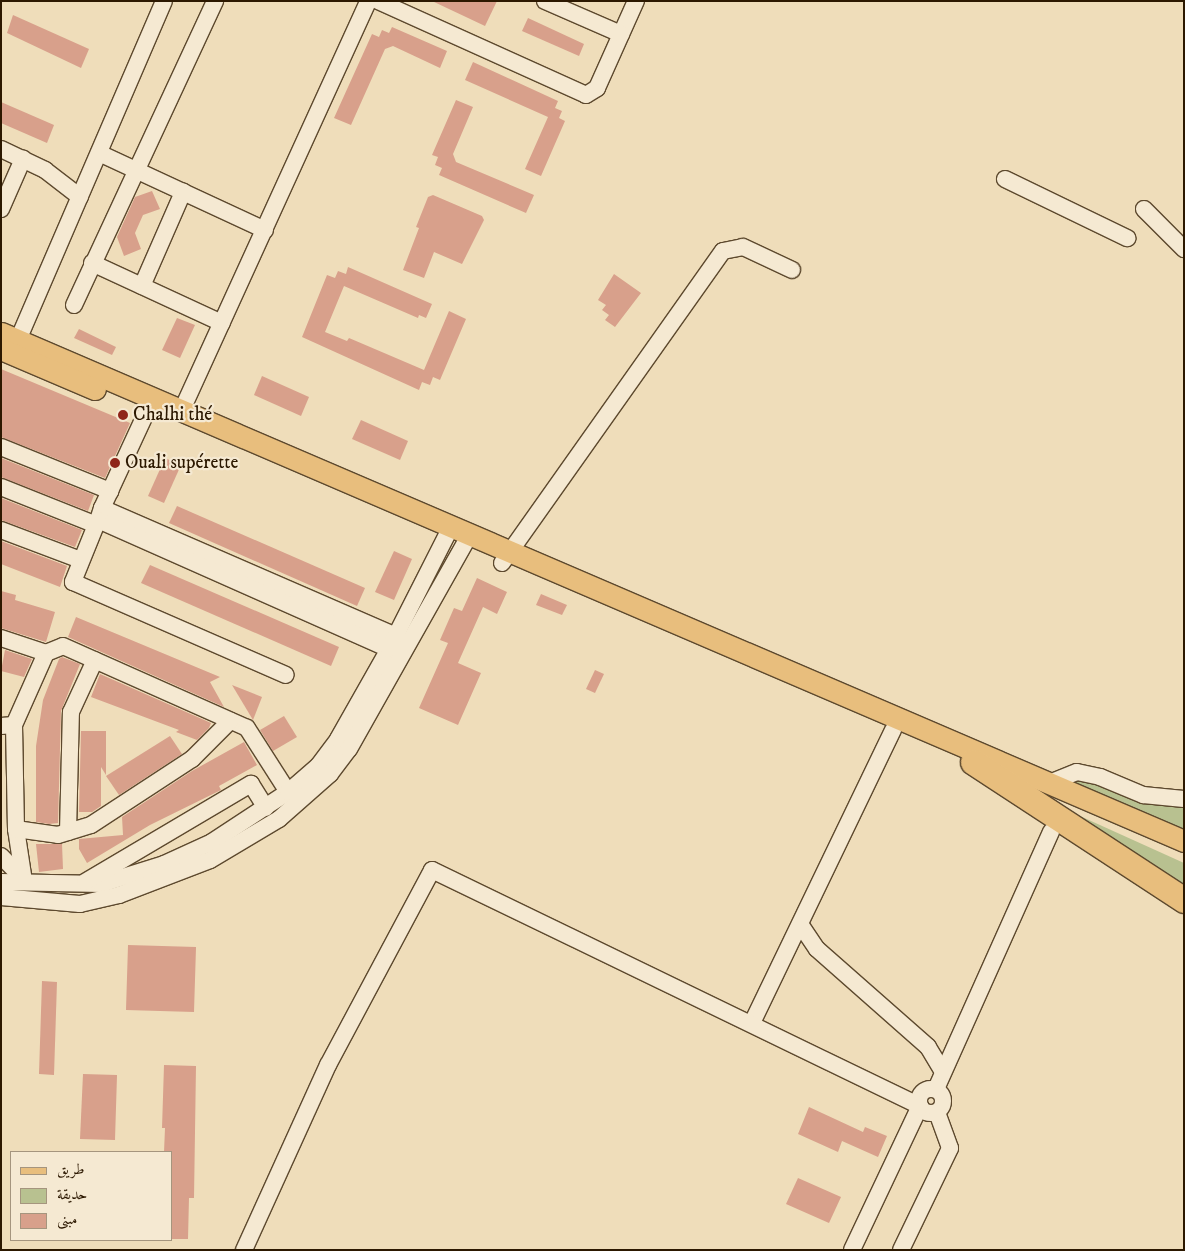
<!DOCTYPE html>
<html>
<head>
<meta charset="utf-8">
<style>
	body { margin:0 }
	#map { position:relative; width:1185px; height:1251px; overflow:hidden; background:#efddba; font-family:"IM FELL DW Pica",Amiri,serif }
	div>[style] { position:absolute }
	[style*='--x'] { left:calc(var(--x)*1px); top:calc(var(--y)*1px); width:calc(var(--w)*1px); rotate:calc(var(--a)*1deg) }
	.green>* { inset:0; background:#b8c190 }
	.building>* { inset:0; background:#d8a08b }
	.roads { filter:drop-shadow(1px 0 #5d492e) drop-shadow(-1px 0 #5d492e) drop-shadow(0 1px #5d492e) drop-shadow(0 -1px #5d492e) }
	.minor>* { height:16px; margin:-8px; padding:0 8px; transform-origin:8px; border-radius:8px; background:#f5e9d2 }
	.minor>.ring { margin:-8px; padding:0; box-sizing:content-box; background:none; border:16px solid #f5e9d2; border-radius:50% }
	.major>* { height:21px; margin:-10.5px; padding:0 10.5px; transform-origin:10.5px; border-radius:10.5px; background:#e8be7d }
	.highway>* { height:25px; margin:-12.5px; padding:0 12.5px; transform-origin:12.5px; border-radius:12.5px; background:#e8be7d }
	.dots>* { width:14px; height:14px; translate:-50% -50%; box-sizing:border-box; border:2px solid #f5e9d2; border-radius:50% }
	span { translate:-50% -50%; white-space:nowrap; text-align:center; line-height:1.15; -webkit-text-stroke:4.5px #f5e9d2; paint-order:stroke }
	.poi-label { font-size:19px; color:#2c1800 }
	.left { translate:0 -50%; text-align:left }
	.frame { position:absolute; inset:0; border:2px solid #2c1800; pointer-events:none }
	.legend { position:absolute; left:10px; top:1151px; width:162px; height:90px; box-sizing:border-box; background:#f5e9d2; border:1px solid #a5957e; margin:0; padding:6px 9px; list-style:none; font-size:15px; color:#2c1800 }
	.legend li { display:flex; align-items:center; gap:10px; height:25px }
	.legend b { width:25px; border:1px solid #a5957e }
</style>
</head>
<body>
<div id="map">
	<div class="green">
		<div style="clip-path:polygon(1069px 778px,1184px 804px,1184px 832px,1072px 786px)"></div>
		<div style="clip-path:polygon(1080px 816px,1184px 863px,1184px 891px)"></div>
	</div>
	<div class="building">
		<div style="clip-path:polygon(432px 1px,497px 1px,485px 26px)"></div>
		<div style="clip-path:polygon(13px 15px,89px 49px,81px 68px,7px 33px)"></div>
		<div style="clip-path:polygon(528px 18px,584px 44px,579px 56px,522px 31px)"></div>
		<div style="clip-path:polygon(392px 27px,447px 51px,440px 68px,393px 46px,385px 49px,351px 125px,334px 118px,372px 34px,379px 37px,382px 30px,389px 33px)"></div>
		<div style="clip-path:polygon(473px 62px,558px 101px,555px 108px,562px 111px,559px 118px,565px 121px,541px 176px,525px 169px,548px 117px,465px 80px)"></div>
		<div style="clip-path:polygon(456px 100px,473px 107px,453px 154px,456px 162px,534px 195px,526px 213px,439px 175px,442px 168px,435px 165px,438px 157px,432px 155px)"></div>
		<div style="clip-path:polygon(1px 102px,54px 125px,47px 143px,1px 123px)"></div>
		<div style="clip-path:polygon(152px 191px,160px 209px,143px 215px,135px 233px,141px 249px,124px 256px,117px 237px,135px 197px)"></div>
		<div style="clip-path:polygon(433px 195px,482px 216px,484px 220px,462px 264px,434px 252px,424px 278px,403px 270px,419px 228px,416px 227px,428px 197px)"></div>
		<div style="clip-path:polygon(348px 267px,432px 304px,426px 318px,419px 315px,418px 318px,344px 286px,325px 332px,347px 341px,349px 338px,424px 370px,449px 311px,466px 319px,440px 380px,433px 377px,430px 385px,422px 382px,419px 390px,302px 337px,327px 275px,335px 278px,338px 271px,346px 274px)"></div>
		<div style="clip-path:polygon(614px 274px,641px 293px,615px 327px,605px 320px,609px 315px,602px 310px,606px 305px,598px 300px)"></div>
		<div style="clip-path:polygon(177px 318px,195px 325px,180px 358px,162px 350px)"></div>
		<div style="clip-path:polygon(79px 329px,116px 347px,112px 355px,74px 338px)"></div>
		<div style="clip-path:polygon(1px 369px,130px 423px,105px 478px,1px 437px)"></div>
		<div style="clip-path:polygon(262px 376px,309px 397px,301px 416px,254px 395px)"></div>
		<div style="clip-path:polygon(361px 420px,408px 441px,400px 460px,352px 439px)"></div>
		<div style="clip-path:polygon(1px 458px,94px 495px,88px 511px,1px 477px)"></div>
		<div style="clip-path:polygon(165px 458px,181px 465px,164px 503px,148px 496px)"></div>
		<div style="clip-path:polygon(1px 498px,82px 530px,75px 547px,1px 520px)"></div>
		<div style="clip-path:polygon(177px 506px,365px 588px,357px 606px,169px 523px)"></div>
		<div style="clip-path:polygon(1px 541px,67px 566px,60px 587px,1px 564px)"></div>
		<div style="clip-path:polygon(394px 551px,412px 559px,394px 600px,375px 592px)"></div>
		<div style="clip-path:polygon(150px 565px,339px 647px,331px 666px,141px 583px)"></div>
		<div style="clip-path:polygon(477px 578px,507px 592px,497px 614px,483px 607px,458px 663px,481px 673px,458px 725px,419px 708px,448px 643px,440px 640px,454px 608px,462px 611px)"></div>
		<div style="clip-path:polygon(1px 591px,16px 595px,15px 600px,55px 612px,46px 642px,1px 628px)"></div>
		<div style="clip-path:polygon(541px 594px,567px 605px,562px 615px,536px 605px)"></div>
		<div style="clip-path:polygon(76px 617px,220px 677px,210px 682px,224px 707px,68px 637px)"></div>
		<div style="clip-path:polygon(5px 650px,32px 659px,24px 677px,1px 671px)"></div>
		<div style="clip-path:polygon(62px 657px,80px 664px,61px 711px,58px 823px,49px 824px,36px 822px,36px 746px,43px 700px,59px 659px)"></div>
		<div style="clip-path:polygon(595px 670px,604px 674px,595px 693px,586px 689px)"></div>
		<div style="clip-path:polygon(100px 674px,211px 723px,209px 728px,197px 740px,176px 732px,179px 730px,91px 697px)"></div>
		<div style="clip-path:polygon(232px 685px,262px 697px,253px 720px)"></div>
		<div style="clip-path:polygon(284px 716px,297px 737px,273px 751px,260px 730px)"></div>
		<div style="clip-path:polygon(81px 731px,106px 731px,106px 775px,101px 767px,101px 806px,92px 812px,79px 812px)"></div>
		<div style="clip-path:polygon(170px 736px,182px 754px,119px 795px,106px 776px)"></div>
		<div style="clip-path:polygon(244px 742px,257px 765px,219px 786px,221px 790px,150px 825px,87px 863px,79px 849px,79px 839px,123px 835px,122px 817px,192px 771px)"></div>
		<div style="clip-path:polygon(36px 844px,62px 844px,63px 869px,39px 872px)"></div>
		<div style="clip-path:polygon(128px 945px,196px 947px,194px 1012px,126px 1010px)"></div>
		<div style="clip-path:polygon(42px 981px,57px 982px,54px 1075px,39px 1074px)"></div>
		<div style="clip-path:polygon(164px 1065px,196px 1066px,194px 1198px,189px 1198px,188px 1239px,171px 1239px,171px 1152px,164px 1152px,165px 1128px,162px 1128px)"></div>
		<div style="clip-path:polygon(83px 1074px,117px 1075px,115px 1140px,80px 1139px)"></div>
		<div style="clip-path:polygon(809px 1107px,863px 1132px,865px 1127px,887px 1136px,878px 1157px,842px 1141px,838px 1152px,798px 1134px)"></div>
		<div style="clip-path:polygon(798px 1178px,841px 1197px,829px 1223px,786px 1204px)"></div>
	</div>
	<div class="roads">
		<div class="minor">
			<div style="--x:378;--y:1;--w:228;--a:24.3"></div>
			<div style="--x:586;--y:95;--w:13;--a:-32"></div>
			<div style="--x:597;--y:88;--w:95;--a:-65.9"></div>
			<div style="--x:545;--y:1;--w:83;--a:23.5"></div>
			<div style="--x:1;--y:149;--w:49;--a:25.5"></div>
			<div style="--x:45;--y:170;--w:44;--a:37.6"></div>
			<div style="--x:99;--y:153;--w:183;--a:24.9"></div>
			<div style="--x:1005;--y:179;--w:136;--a:25.8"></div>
			<div style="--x:1;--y:209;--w:55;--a:-66.3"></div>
			<div style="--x:1144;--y:209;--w:57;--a:45"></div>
			<div style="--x:92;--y:263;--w:143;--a:24.8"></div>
			<div style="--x:142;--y:286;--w:103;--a:-66.4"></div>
			<div style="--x:74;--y:305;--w:335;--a:-65.1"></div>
			<div style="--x:18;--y:340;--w:369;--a:-66.7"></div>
			<div style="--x:181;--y:412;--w:452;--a:-65.5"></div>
			<div style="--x:1;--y:447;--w:118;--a:22"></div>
			<div style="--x:110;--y:491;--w:88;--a:-65.2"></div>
			<div style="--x:1;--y:487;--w:100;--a:21.7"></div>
			<div style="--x:110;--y:491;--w:19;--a:115"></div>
			<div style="--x:102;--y:508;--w:321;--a:23.5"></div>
			<div style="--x:102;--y:508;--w:13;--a:108"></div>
			<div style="--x:98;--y:520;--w:318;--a:23.9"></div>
			<div style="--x:98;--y:520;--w:67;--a:112"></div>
			<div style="--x:73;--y:582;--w:232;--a:23.6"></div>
			<div style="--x:1;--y:530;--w:85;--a:20.6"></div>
			<div style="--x:502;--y:563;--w:382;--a:-54.7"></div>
			<div style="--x:723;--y:251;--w:20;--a:-11"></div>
			<div style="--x:743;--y:247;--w:54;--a:25.1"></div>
			<div style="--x:1;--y:638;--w:47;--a:18.4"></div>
			<div style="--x:14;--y:725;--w:79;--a:-66"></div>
			<div style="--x:46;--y:653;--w:18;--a:-22"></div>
			<div style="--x:63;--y:646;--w:201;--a:24"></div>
			<div style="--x:247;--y:728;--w:76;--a:57.4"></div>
			<div style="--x:1;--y:726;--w:13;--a:-4"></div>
			<div style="--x:14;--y:725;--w:104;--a:88.9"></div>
			<div style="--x:16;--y:829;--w:53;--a:81.3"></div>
			<div style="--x:1047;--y:784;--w:32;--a:-22"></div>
			<div style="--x:1077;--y:772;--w:24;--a:12"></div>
			<div style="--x:1100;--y:777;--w:47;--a:22.7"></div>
			<div style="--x:1143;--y:795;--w:41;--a:5.6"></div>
			<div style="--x:16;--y:829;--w:42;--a:8.1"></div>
			<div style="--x:58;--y:835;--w:34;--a:-17"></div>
			<div style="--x:91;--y:825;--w:121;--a:-33.2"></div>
			<div style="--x:192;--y:759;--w:54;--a:-45"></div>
			<div style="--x:68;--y:832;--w:120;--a:-88.6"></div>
			<div style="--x:71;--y:712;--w:57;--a:-65.2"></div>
			<div style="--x:1;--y:856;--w:32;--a:46"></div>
			<div style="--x:1;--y:882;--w:100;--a:1.1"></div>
			<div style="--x:101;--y:884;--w:66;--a:-17.6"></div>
			<div style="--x:164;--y:864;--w:53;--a:-24.6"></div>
			<div style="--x:212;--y:842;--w:91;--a:-33.3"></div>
			<div style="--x:288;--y:792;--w:40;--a:-41"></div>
			<div style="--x:318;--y:766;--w:34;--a:-53"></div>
			<div style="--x:338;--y:739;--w:103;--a:-60.5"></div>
			<div style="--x:389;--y:649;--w:137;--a:-63.1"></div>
			<div style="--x:85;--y:882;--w:193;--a:-30.6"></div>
			<div style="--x:251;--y:784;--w:28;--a:58"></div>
			<div style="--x:1;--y:897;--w:79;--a:5.1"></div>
			<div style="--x:80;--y:904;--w:40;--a:-13"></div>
			<div style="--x:119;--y:895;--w:97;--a:-21"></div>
			<div style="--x:210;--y:860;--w:80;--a:-30.7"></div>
			<div style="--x:279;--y:819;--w:68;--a:-41.4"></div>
			<div style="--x:330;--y:774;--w:31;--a:-53"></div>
			<div style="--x:349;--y:749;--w:244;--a:-60.6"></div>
			<div style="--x:800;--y:924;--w:30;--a:56"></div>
			<div style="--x:817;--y:949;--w:148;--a:41.4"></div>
			<div style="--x:928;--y:1047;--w:27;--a:59"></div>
			<div style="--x:752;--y:1023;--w:325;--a:-64.3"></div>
			<div class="ring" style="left:919px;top:1089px;width:8px;height:8px"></div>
			<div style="--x:936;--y:1089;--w:282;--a:-65.9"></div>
			<div style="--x:244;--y:1250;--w:203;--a:-65.6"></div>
			<div style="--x:328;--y:1065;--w:221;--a:-61.9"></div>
			<div style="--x:432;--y:870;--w:542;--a:25.81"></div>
			<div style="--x:920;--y:1106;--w:159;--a:115.3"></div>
			<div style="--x:901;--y:1250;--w:113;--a:-64.3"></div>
			<div style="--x:950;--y:1148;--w:37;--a:-110"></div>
		</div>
		<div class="major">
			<div style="--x:1;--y:333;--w:1287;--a:23.24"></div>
			<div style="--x:1;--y:349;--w:102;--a:23.1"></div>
		</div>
		<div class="highway">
			<div style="--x:973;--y:762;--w:252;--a:33.2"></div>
		</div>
	</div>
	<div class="dots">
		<div style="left:123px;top:415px;background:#8f2418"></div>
		<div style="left:115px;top:463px;background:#8f2418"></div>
	</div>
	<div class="poi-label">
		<span class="left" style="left:133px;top:415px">Chalhi thé</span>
		<span class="left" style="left:125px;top:463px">Ouali supérette</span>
	</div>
	<div class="frame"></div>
	<ul class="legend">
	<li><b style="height:6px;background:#e8be7d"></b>طريق</li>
	<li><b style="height:14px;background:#b8c190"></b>حديقة</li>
	<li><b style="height:14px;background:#d8a08b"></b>مبنى</li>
	</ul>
</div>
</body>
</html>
